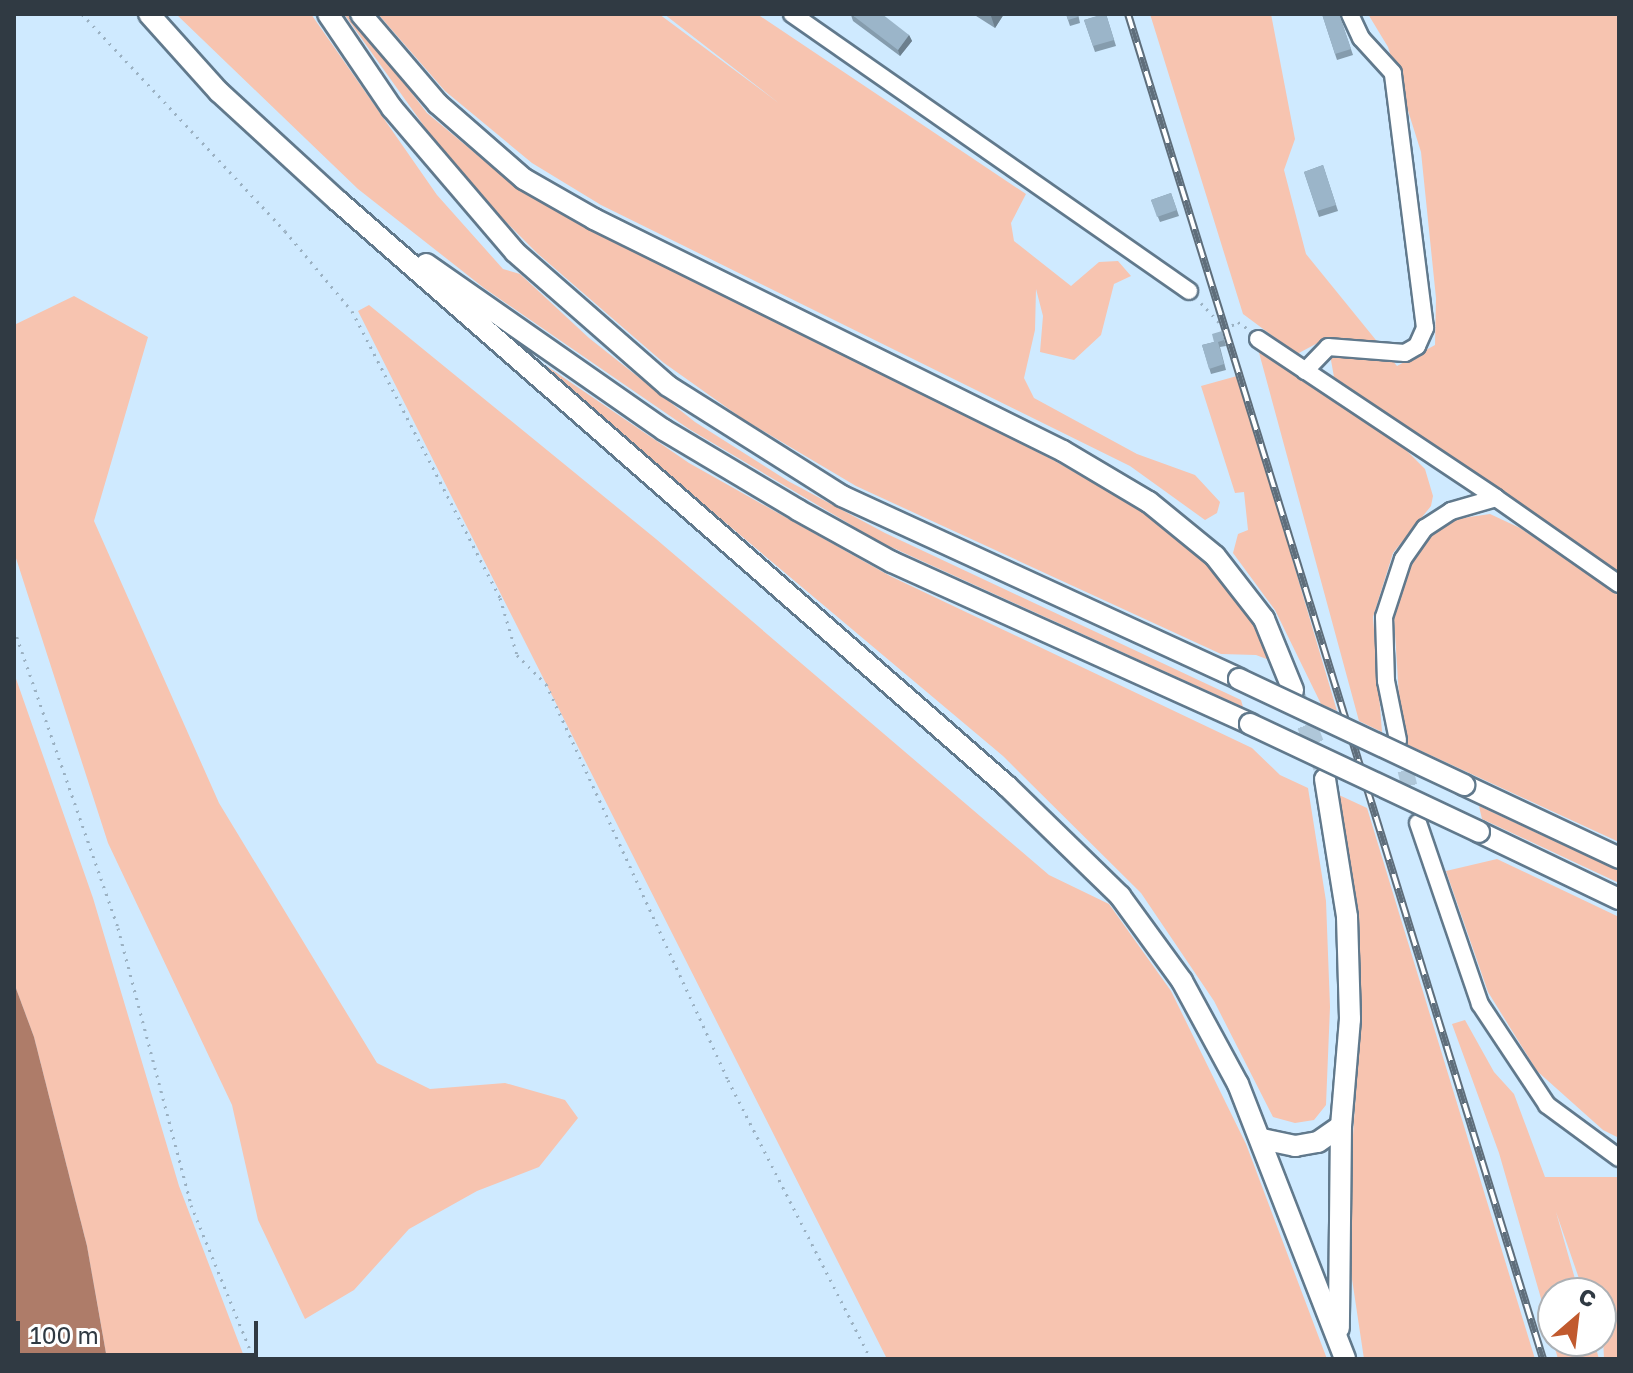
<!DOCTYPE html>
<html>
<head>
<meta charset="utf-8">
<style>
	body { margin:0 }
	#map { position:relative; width:1633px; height:1373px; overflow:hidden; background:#cfeaff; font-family:"Golos Text",sans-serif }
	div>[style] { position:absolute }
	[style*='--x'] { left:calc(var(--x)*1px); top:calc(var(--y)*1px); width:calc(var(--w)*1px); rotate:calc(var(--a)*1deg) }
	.green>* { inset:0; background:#f7c4b0 }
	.water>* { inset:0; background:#ae7c69 }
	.minor-tunnel>* { height:16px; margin-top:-8px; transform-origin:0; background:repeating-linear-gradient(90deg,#afc7d9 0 16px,transparent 0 24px) }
	.major-tunnel>* { height:20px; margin-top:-10px; transform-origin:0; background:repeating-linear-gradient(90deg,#afc7d9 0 20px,transparent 0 30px) }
	.path>* { height:3px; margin-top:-1.5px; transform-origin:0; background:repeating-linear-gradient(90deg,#9bb1c2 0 2px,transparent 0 8px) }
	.roads { filter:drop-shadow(2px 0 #61798c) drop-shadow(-2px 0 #61798c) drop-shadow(0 2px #61798c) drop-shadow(0 -2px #61798c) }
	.minor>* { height:16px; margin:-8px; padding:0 8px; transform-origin:8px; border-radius:8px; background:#fff }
	.major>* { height:20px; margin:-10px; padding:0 10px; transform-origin:10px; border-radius:10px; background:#fff }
	.rail>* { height:8px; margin-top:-4px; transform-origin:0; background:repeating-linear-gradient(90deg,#fff 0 15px,#5f6e7b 0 30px); box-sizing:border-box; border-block:2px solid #5f6e7b }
	.bridges { filter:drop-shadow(2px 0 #61798c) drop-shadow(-2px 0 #61798c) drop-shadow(0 2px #61798c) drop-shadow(0 -2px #61798c) }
	.major-bridge>* { height:20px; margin:-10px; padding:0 10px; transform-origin:10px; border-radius:10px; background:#fff }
	.wall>* { inset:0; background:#859cad }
	.shaded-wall>* { inset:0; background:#6c7f8d }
	.building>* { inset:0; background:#9bb5c9 }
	span { translate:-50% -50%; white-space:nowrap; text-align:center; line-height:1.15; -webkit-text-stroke:6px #fff; paint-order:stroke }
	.frame { position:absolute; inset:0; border:16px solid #303a43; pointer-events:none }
	.north { position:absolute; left:1537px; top:1277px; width:80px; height:80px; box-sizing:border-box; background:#fff; border:2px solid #acb0b4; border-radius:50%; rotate:28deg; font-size:22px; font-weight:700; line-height:32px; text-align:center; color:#303a43 }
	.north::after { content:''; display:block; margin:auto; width:28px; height:36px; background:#c15a2e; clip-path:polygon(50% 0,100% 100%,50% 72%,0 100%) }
	.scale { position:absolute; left:16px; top:1321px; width:242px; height:36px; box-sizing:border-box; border:4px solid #303a43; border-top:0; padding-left:10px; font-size:24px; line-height:28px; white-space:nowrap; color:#303a43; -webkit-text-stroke:6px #fff; paint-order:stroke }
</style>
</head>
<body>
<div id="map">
	<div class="green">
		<div style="clip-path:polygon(176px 14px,311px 14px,437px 195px,503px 269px,520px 274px,589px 338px,695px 422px,788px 481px,885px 533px,1241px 700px,1243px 707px,880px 542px,689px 429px,484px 288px,358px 189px)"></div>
		<div style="clip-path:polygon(344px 14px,351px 14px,427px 113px,518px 189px,1055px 461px,1142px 511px,1209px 565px,1256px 621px,1272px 661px,1256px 655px,1221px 654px,856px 486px,743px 419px,664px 363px,537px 253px,459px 175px)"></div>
		<div style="clip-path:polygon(378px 14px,659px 14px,780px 104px,664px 14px,757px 14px,1026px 194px,1011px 223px,1014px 241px,1071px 286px,1099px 262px,1118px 261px,1131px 276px,1114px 284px,1101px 335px,1074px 360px,1040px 352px,1043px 316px,1036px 289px,1035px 330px,1024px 378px,1034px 398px,1137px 454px,1195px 475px,1220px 502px,1217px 513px,1205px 520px,1130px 466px,601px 205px,532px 163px,445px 91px)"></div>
		<div style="clip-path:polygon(1150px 14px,1271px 14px,1295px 139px,1284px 170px,1306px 254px,1397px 366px,1435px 345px,1436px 298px,1421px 152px,1388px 47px,1368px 14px,1619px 14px,1619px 572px,1334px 377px,1327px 338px,1297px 354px,1243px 314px)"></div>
		<div style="clip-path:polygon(74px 296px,148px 337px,94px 521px,219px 803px,377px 1063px,430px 1089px,505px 1083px,565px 1100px,578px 1118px,539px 1167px,477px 1191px,409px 1229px,354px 1290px,305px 1319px,258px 1220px,232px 1105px,108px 843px,14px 552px,14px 325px)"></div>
		<div style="clip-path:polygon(369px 305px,656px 539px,1049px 875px,1109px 904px,1171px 991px,1246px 1144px,1327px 1359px,887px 1359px,358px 311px)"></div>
		<div style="clip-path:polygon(507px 339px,689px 463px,890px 576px,1252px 748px,1280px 775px,1308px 788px,1326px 901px,1330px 1007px,1326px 1105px,1314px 1120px,1295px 1123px,1273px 1117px,1214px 1001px,1141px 893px,1003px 756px)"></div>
		<div style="clip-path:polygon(1258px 349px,1401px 445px,1425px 469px,1433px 496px,1431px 506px,1393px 553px,1373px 617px,1382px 732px,1359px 721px)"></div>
		<div style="clip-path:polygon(1237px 376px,1273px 494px,1337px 711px,1321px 704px,1275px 610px,1233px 553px,1238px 534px,1248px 530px,1244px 492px,1235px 493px,1201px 386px)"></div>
		<div style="clip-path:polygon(1490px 514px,1520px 528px,1619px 596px,1619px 842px,1402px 742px,1394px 618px,1409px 566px,1431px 535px,1456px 519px)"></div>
		<div style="clip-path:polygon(14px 673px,93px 898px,179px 1186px,245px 1359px,107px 1359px,87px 1246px,34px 1037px,14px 983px)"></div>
		<div style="clip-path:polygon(1339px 795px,1367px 808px,1535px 1359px,1364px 1359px,1346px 1239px,1361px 1017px,1359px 915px)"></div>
		<div style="clip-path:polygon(1479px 806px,1619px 871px,1619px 883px,1482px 819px)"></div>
		<div style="clip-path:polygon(1497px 859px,1619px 917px,1619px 1138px,1603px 1130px,1537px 1071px,1488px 992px,1446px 871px)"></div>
		<div style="clip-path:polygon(1465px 1020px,1494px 1072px,1514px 1094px,1545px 1177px,1619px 1177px,1619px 1359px,1604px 1359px,1601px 1293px,1584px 1293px,1556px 1212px,1579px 1293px,1553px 1293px,1553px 1340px,1499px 1153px,1452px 1024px)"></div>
		<div style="clip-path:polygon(1553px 1341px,1594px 1341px,1599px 1359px,1558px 1359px)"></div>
	</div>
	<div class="water">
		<div style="clip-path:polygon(14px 983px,34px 1037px,87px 1246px,107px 1359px,14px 1359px)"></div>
	</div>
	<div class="minor-tunnel">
		<div style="--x:1400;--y:747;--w:65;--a:76.6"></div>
	</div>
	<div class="major-tunnel">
		<div style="--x:1296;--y:697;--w:75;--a:68.9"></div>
	</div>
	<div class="path">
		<div style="--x:82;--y:14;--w:297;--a:46.9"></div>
		<div style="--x:285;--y:231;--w:104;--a:50.1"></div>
		<div style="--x:352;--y:311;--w:323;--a:62.7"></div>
		<div style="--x:500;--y:598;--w:59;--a:73.4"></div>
		<div style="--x:517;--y:655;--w:41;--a:45"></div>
		<div style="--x:546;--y:684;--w:436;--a:65.3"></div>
		<div style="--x:728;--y:1080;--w:314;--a:62.9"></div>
		<div style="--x:1201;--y:303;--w:35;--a:47"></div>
		<div style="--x:1225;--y:329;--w:15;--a:-28"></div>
		<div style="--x:1238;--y:322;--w:11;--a:34"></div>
		<div style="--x:14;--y:629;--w:317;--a:70.8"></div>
		<div style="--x:118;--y:928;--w:286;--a:75.2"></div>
		<div style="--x:191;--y:1205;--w:166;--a:67.8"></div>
	</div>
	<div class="roads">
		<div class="minor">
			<div style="--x:792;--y:14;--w:484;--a:34.9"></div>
			<div style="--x:1258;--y:339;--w:286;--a:33.7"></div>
			<div style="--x:1305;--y:371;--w:33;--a:-46"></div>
			<div style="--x:1328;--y:347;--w:77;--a:4.5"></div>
			<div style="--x:1405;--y:353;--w:14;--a:-30"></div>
			<div style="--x:1417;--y:346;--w:20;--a:-66"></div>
			<div style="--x:1425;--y:328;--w:257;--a:-97.2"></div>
			<div style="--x:1393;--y:73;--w:47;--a:-132.4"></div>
			<div style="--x:1361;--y:38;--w:26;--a:-115"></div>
			<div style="--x:1398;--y:740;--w:60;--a:-101.5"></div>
			<div style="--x:1386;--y:681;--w:64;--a:-91.8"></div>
			<div style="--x:1384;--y:617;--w:61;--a:-71.9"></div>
			<div style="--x:1403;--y:559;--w:38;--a:-55"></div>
			<div style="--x:1425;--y:528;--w:31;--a:-33"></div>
			<div style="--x:1451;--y:511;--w:47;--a:-16.1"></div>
			<div style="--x:1496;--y:498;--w:150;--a:35"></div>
			<div style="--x:1418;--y:823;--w:191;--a:71.1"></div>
			<div style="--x:1480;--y:1004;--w:121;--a:56.4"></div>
			<div style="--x:1547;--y:1105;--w:89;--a:36.4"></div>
		</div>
		<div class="major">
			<div style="--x:149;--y:14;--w:105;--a:48.1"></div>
			<div style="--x:219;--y:92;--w:161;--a:42.5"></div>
			<div style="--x:338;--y:201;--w:889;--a:41.17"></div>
			<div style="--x:1007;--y:786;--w:158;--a:44.2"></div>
			<div style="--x:1120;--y:896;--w:105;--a:53.9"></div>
			<div style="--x:1182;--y:981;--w:117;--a:61.5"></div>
			<div style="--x:1238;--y:1084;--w:295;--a:68.7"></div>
			<div style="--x:328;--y:14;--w:114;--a:55.8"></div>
			<div style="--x:392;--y:108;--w:189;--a:49.5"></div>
			<div style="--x:515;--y:252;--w:203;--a:41.2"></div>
			<div style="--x:668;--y:386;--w:206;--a:32.3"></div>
			<div style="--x:842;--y:496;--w:437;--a:24.7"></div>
			<div style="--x:361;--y:14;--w:118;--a:49.5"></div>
			<div style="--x:438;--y:104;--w:114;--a:41.1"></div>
			<div style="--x:524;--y:179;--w:81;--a:29.7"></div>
			<div style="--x:594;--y:219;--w:523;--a:26.32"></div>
			<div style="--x:1063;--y:451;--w:100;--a:30.7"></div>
			<div style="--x:1149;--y:502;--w:85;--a:39.3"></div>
			<div style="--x:1215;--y:556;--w:80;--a:52.1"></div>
			<div style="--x:1264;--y:619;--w:77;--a:67.8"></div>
			<div style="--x:426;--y:264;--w:290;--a:34.9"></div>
			<div style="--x:664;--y:430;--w:156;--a:30.8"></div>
			<div style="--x:798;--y:510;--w:107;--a:29"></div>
			<div style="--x:892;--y:562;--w:393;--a:24.3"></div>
			<div style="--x:1325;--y:779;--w:140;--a:80.9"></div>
			<div style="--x:1347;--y:917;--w:102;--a:88.3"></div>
			<div style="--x:1350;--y:1019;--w:107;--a:94.8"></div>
			<div style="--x:1341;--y:1126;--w:202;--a:90.6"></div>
			<div style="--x:1464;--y:785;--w:171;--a:25.2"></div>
			<div style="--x:1479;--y:832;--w:155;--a:25.6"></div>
			<div style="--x:1262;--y:1139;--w:34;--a:12"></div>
			<div style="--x:1295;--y:1146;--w:23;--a:-10"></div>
			<div style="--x:1318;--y:1142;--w:28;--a:-35"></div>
		</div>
	</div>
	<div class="rail">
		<div style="--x:1128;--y:14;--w:1408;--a:72.85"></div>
	</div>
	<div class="bridges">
		<div class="major-bridge">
			<div style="--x:1239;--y:679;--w:249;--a:25.2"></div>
			<div style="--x:1250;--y:724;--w:253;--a:25.2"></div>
		</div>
	</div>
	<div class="wall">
		<div style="clip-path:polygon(973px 14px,1004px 14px,995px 28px)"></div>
		<div style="clip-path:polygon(1066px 14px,1078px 14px,1080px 23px,1070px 26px)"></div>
		<div style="clip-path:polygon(1106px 14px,1116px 46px,1095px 52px,1084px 20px)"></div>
		<div style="clip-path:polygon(1322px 14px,1339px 14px,1353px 55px,1337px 60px)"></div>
		<div style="clip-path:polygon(851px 15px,909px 35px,912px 41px,900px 56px,853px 21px)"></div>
		<div style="clip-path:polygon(1323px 165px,1338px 211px,1319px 217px,1304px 172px)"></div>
		<div style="clip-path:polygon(1171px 193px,1179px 216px,1160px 222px,1151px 200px)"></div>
		<div style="clip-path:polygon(1222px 331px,1226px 346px,1220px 347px,1226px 370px,1211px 374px,1202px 345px,1214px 342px)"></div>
	</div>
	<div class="shaded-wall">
		<div style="clip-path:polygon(992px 14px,1004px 14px,995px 28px,991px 16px)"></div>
		<div style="clip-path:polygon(909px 35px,912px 41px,900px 56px,898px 50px)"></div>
	</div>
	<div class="building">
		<div style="clip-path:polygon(851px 14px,882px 14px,909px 35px,898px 50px)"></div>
		<div style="clip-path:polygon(1066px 14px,1077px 14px,1078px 17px,1068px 20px)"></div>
		<div style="clip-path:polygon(1103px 14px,1106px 14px,1114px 40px,1093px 46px,1084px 20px)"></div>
		<div style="clip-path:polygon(1322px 14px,1339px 14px,1351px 49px,1335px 54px)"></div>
		<div style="clip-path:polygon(1323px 165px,1336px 205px,1317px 211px,1304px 172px)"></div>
		<div style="clip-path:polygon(1171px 193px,1177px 210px,1157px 217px,1151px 200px)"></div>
		<div style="clip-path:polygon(1222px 331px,1224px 340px,1218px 342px,1224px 364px,1209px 369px,1202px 345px,1214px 342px,1212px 334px)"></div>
	</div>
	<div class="frame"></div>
	<div class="north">С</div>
	<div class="scale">100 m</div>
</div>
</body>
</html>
